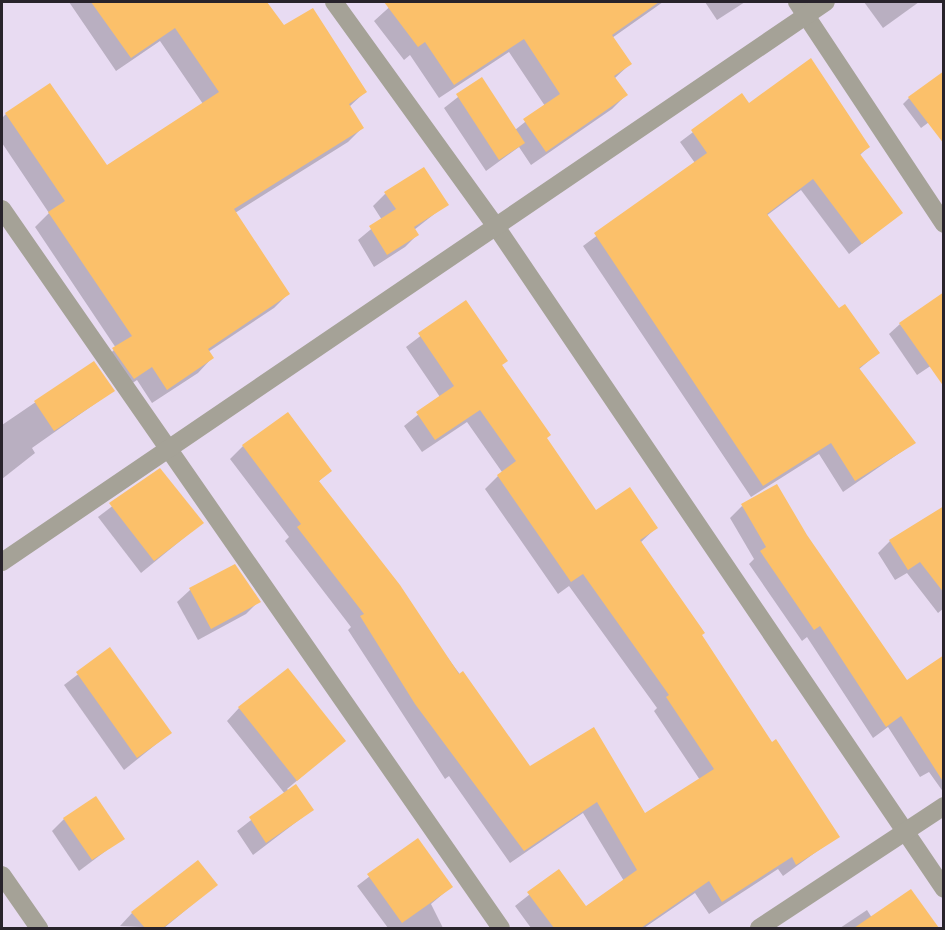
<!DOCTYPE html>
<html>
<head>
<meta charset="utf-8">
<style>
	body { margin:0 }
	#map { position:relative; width:945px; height:930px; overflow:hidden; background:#e8dbf2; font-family:Barlow,sans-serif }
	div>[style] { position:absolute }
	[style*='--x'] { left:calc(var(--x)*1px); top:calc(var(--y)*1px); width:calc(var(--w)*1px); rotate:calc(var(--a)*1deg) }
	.shadow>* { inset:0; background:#0003 }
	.building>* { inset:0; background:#fbc06a }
	.minor>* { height:18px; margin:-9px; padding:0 9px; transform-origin:9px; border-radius:9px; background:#a5a297 }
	span { translate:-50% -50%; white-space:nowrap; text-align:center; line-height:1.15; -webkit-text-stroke:4.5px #e8dbf2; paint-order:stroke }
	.frame { position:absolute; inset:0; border:3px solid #28232b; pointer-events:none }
</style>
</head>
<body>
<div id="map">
	<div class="shadow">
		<div style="clip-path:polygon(69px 2px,266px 2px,284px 27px,365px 92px,349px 107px,362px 128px,348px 142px,235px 213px,288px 294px,274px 308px,208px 352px,212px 358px,198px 373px,152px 403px,137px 380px,119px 392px,99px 364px,116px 348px,35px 227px,49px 213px,2px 143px,2px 118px,6px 114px,107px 167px,203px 104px,160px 41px,116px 71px)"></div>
		<div style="clip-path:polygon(395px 2px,480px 2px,485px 8px,495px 2px,663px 2px,612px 38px,630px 64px,614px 79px,626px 95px,612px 109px,531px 165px,519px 147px,486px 171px,444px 108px,481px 79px,515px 130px,545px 106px,509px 52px,439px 98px,410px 55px,404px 60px,374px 21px)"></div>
		<div style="clip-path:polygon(705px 2px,745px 2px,717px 20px)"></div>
		<div style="clip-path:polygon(864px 2px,919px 2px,883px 28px)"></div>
		<div style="clip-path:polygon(742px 95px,749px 105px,868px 147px,859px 156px,901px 213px,849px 254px,801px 190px,766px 216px,838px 310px,878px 353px,858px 370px,914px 443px,843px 492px,819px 454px,751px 497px,583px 246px,695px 163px,680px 142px)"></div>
		<div style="clip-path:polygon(909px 98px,944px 111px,921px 128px,903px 104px)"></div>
		<div style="clip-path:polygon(385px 194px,447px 204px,414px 230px,417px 235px,405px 247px,374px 267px,358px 240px,382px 220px,373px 206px)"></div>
		<div style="clip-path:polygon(465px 302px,545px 439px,596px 512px,656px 528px,640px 543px,772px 744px,838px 836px,783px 876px,778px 869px,709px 914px,695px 893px,644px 928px,531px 928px,515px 906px,559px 871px,586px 908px,624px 881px,583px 813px,510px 863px,449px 776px,445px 779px,348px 630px,351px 627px,285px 541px,289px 537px,230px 459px,243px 446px,330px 471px,318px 482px,529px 768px,645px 815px,700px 780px,654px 711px,657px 708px,569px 586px,558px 594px,485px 489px,502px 472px,467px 422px,422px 452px,404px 426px,440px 397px,406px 347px)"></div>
		<div style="clip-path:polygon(900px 324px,932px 365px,917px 375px,889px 334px)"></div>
		<div style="clip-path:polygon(93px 363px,113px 391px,32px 448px,35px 453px,2px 479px,2px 425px)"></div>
		<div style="clip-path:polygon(160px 470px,202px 523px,141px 573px,98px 517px)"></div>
		<div style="clip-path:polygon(742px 506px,805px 536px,906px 682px,944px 657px,944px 793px,929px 772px,920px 777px,888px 727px,873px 738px,807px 637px,802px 641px,749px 564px,754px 559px,730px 518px)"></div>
		<div style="clip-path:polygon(944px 511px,944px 608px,938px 613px,907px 573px,895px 580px,878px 553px,890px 541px)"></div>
		<div style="clip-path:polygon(234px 566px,259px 601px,246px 614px,198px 640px,177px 602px,190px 590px)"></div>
		<div style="clip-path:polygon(110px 650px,170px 733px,124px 770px,64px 685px)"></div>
		<div style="clip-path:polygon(239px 708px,344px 741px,287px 789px,312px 810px,253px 855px,237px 831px,285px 794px,227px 721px)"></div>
		<div style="clip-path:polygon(64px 819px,123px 838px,79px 871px,52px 831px)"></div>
		<div style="clip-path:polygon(417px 840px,451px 887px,431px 904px,443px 928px,388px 928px,357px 886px)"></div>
		<div style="clip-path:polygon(216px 885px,164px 928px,120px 926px,132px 913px)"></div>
		<div style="clip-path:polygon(911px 891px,937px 928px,840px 928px,867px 910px,872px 918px)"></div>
	</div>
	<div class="building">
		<div style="clip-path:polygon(91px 2px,267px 2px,284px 25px,313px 8px,367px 92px,349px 104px,364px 128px,234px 209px,290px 294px,208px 349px,214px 358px,167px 390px,152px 367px,134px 379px,112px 348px,132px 336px,48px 212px,65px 201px,5px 113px,50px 83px,107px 165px,219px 92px,175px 28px,131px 58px)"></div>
		<div style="clip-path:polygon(384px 2px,659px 2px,612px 35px,632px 64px,614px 76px,628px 95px,546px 152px,523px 119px,560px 94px,524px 39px,454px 85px,425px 42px,418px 47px)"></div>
		<div style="clip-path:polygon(811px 58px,870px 147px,860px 154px,903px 213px,862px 244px,813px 179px,767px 214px,839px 308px,845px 304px,880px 353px,859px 368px,916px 443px,855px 481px,831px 443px,763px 486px,594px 233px,707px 153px,691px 130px,742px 93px,749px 103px)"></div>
		<div style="clip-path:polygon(944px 71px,944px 144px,908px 97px)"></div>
		<div style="clip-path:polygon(482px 77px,525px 143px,499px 160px,456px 94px)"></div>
		<div style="clip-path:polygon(424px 167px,449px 205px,414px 227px,419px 235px,387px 255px,369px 226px,396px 209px,384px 192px)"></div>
		<div style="clip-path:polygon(944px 292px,944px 387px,899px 323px)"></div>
		<div style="clip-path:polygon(466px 300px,508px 361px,502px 365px,551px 435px,547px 438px,596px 510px,630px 487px,658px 528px,640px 540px,705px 633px,702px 635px,772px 742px,776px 739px,840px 837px,796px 865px,792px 857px,722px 902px,709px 881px,641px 928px,554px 928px,527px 892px,559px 869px,586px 906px,637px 870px,597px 802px,524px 851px,415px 704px,360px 616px,364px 614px,297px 527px,301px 524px,242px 445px,288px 412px,332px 471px,319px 481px,400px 585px,459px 674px,463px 671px,530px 766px,594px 727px,645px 813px,714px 769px,666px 697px,669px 695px,583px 574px,571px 582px,497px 475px,516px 461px,480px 410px,435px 440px,416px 412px,454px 386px,418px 333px)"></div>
		<div style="clip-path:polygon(94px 361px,115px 391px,54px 431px,34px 401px)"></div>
		<div style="clip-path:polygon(160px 468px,204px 523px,154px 561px,109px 503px)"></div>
		<div style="clip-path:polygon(777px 484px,807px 535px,907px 680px,944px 655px,944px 783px,901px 716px,886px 727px,820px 626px,814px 630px,760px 551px,766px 547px,741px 504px)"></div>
		<div style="clip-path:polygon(944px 506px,944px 593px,920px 562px,908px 570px,889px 540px)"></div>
		<div style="clip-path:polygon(235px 564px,261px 602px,211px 629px,189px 588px)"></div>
		<div style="clip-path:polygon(110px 647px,172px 733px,137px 758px,76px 672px)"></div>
		<div style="clip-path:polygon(288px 668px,346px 741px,297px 781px,238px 707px)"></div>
		<div style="clip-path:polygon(296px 784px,314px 810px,266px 843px,249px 817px)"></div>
		<div style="clip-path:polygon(96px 796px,125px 839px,92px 860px,63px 818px)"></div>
		<div style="clip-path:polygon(418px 838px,453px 887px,402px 923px,367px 874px)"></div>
		<div style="clip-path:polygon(198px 860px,218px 885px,163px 928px,145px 928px,131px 912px)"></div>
		<div style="clip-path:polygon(911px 889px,939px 928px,854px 928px)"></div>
	</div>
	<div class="minor">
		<div style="--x:334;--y:2;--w:279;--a:54.2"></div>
		<div style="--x:497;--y:228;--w:798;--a:55.93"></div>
		<div style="--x:797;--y:2;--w:266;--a:56.5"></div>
		<div style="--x:2;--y:209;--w:875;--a:55.24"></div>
		<div style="--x:2;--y:562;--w:996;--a:-34.2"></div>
		<div style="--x:2;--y:875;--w:65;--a:55.1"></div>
		<div style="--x:759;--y:928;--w:222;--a:-33.4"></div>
	</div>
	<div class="frame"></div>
</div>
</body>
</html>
